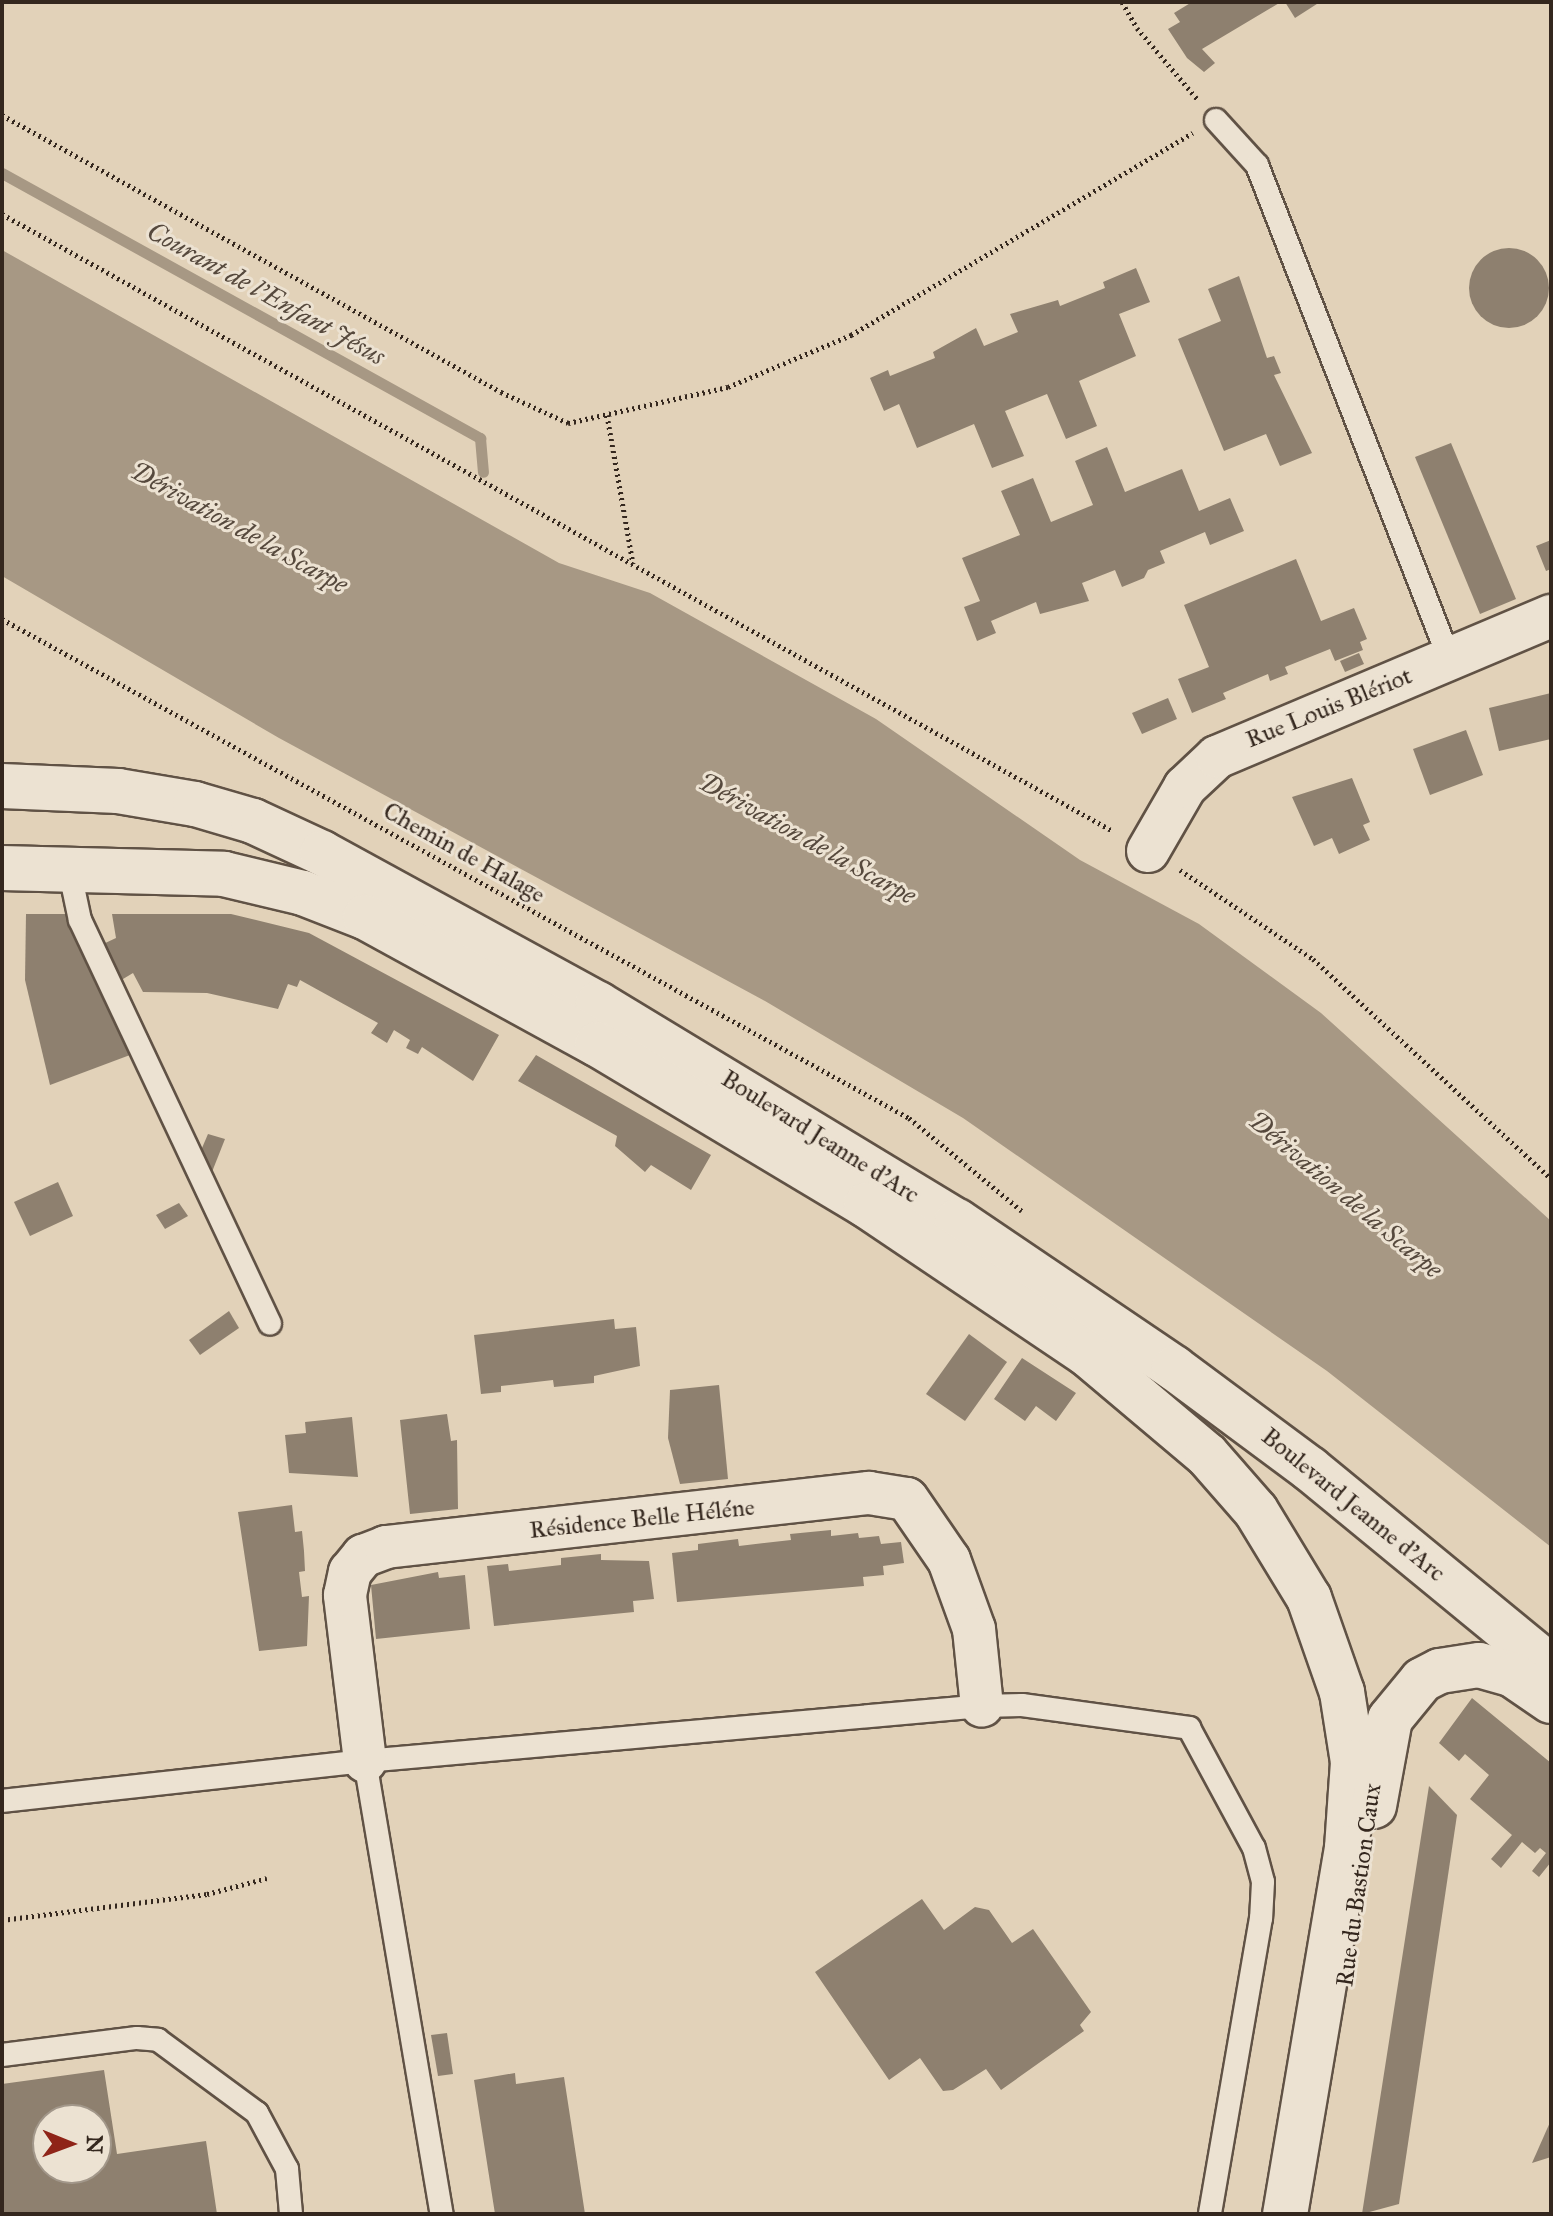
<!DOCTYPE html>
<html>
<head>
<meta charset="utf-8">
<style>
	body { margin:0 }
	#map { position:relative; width:1553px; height:2216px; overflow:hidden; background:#e2d2b9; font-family:"IM FELL Great Primer",serif }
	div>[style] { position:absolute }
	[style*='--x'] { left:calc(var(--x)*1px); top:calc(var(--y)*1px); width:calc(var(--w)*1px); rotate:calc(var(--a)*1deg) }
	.water>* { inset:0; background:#a79884 }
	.stream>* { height:11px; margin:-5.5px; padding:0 5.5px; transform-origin:5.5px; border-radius:5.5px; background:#a79884 }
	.building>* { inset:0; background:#8e806f }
	.round { border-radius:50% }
	.path>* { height:5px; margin-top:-2.5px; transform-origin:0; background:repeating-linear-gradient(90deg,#34271e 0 2px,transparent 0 6px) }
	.roads { filter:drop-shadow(2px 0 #605245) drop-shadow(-2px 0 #605245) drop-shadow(0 2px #605245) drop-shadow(0 -2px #605245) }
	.service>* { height:22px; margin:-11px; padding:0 11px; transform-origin:11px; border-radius:11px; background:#ece2d2 }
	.minor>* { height:42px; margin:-21px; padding:0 21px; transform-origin:21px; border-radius:21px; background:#ece2d2 }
	.secondary>* { height:44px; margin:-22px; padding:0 22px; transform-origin:22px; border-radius:22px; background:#ece2d2 }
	span { translate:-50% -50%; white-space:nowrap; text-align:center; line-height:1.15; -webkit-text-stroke:6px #ece2d2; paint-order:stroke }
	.street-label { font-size:24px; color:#34271e }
	.water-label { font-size:26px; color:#56493d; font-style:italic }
	.frame { position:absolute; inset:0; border:4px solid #34271e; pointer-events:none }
	.north { position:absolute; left:32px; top:2104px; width:80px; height:80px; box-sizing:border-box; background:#ece2d2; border:2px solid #a2978a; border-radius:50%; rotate:91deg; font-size:22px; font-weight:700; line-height:32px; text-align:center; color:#34271e }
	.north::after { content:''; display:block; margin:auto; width:28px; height:36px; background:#8f2418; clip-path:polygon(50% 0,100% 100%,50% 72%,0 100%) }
</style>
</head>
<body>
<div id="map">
	<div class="water">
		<div style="clip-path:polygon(2px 250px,559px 563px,650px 593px,876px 719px,1080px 860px,1199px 924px,1321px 1013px,1551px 1221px,1551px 1547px,1327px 1371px,963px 1118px,765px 1001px,279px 738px,2px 576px)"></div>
	</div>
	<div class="stream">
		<div style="--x:2;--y:173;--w:547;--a:29"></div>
		<div style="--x:480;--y:438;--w:34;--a:85"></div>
	</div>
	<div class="building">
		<div style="clip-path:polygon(1192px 2px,1281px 2px,1202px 49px,1215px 63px,1204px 72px,1187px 58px,1168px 29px,1180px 22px,1174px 13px)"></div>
		<div style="clip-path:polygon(1285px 2px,1320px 2px,1295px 18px)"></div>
		<div class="round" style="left:1469px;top:248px;width:80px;height:80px"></div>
		<div style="clip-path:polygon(1136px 268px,1150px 302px,1119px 314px,1136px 356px,1079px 381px,1097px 426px,1066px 439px,1047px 394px,1005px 411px,1024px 456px,992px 468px,974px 424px,917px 448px,899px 404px,884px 411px,870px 378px,888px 370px,890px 376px,935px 358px,933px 352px,976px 328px,984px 346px,1018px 332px,1010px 314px,1058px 300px,1060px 306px,1105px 288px,1103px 282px)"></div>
		<div style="clip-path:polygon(1239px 276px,1267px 358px,1274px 356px,1281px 373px,1274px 375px,1312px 453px,1280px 466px,1266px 434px,1224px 451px,1178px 339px,1221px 321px,1208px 289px)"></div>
		<div style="clip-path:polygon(1451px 443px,1516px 599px,1480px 614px,1415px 457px)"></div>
		<div style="clip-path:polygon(1107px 447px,1125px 492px,1182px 469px,1199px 511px,1230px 498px,1244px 531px,1210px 545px,1205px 532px,1160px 551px,1165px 563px,1148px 570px,1144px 578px,1122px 587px,1115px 570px,1082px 583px,1089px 601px,1040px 614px,1036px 602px,991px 621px,996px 633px,977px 641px,964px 607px,980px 601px,962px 558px,1020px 535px,1001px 491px,1033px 478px,1051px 522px,1093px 505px,1075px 461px)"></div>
		<div style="clip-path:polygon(1551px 540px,1551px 569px,1546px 571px,1536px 546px)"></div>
		<div style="clip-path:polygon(1296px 559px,1321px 621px,1354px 608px,1367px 639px,1360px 642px,1363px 650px,1335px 661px,1330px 649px,1285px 667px,1288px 674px,1270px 681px,1268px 674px,1223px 693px,1226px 699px,1192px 713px,1178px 679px,1209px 667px,1184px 605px)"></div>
		<div style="clip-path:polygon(1359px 653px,1364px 664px,1345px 672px,1340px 661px)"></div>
		<div style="clip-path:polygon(1551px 693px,1551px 739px,1499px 751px,1489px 708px)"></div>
		<div style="clip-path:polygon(1168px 698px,1177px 719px,1142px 734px,1132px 713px)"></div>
		<div style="clip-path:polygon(1466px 730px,1483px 775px,1430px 795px,1413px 749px)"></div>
		<div style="clip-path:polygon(1352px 778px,1370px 822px,1363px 825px,1370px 840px,1339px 854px,1332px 838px,1314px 846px,1292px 797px)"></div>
		<div style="clip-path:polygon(26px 914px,68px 914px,130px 1055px,50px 1085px,25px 980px)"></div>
		<div style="clip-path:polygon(112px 914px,231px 914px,309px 933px,499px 1035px,473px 1081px,422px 1047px,418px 1054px,406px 1048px,410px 1040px,394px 1030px,387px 1043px,371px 1033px,378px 1023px,300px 980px,297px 987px,288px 984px,278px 1009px,207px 993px,143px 992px,133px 973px,118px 982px,101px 945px,116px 938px)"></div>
		<div style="clip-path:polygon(536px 1055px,711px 1155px,691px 1190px,651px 1165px,645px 1172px,615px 1146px,617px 1136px,518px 1081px)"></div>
		<div style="clip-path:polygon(208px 1134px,225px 1139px,210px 1177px,199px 1155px)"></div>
		<div style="clip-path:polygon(58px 1182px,73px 1216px,30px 1236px,14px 1202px)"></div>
		<div style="clip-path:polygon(179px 1203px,188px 1216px,165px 1229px,156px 1215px)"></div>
		<div style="clip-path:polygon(229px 1311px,239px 1328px,200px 1355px,189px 1340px)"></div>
		<div style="clip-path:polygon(614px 1319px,615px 1329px,636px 1327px,640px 1366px,594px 1376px,594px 1383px,554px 1387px,553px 1380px,501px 1386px,501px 1392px,481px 1394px,474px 1335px)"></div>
		<div style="clip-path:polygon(969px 1334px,1007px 1362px,965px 1421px,926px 1394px)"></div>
		<div style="clip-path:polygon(1022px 1358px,1076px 1393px,1056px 1421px,1036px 1406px,1025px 1421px,994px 1399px)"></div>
		<div style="clip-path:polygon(719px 1385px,728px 1479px,680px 1484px,668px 1438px,670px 1390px)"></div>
		<div style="clip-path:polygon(447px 1414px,451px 1441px,457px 1440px,458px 1509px,410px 1514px,400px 1420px)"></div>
		<div style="clip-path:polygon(352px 1417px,358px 1477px,289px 1473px,285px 1435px,306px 1433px,305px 1422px)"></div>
		<div style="clip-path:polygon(292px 1505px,295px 1532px,302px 1531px,304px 1551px,305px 1571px,299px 1572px,302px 1597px,309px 1596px,307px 1646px,259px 1651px,238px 1512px)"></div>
		<div style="clip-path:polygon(831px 1530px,831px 1536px,858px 1533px,859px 1538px,879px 1536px,881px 1544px,901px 1542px,904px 1563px,883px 1566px,884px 1575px,863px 1577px,864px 1586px,677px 1602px,672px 1553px,698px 1550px,698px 1544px,738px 1539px,739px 1546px,791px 1540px,790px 1534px)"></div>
		<div style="clip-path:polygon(601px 1554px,601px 1560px,649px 1561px,654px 1599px,633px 1601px,634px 1612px,494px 1626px,487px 1566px,508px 1564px,509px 1571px,561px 1565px,561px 1558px)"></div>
		<div style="clip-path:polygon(438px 1572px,439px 1578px,465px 1575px,470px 1629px,376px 1639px,371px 1585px)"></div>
		<div style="clip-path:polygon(1472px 1698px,1551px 1763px,1551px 1862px,1539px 1877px,1532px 1871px,1546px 1853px,1540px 1848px,1535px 1853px,1522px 1842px,1501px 1868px,1491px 1859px,1512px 1835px,1470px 1799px,1489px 1775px,1465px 1754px,1459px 1761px,1439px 1743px)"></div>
		<div style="clip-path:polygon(1429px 1786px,1457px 1815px,1399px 2204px,1362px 2214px)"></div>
		<div style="clip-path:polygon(922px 1899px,944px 1930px,975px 1907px,989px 1910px,1012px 1943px,1033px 1929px,1091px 2012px,1080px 2025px,1084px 2031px,1001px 2090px,986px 2069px,953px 2090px,943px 2091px,920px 2058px,889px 2080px,815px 1972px)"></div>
		<div style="clip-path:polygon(447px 2033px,453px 2074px,438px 2076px,431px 2035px)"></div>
		<div style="clip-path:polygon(evenodd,104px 2070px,117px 2154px,206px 2141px,217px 2214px,2px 2214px,2px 2084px,104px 2070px,48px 2120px,96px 2120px,96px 2168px,48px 2168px,48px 2120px)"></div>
		<div style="clip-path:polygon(515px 2073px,516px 2084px,564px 2077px,585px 2214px,495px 2214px,474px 2080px)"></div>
		<div style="clip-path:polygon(1551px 2120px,1551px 2157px,1532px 2163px)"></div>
	</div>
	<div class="path">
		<div style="--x:1122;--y:2;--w:30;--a:60"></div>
		<div style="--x:1137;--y:28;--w:94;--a:49.7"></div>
		<div style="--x:2;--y:115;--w:571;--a:29.04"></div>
		<div style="--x:501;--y:392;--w:74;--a:24.8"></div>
		<div style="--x:568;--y:423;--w:164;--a:-12.7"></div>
		<div style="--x:728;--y:387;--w:134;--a:-22.9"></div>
		<div style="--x:851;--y:335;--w:397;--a:-30.6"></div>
		<div style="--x:2;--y:214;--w:1271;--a:29.05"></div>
		<div style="--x:607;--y:415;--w:151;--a:80.1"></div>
		<div style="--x:2;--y:619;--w:1035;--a:28.82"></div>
		<div style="--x:909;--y:1118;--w:146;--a:39.5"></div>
		<div style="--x:1180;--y:870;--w:160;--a:33.8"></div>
		<div style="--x:1313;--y:959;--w:324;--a:42.7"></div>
		<div style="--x:2;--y:1920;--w:207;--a:-7.2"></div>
		<div style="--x:207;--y:1894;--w:62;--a:-14.9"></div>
	</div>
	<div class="roads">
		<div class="service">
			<div style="--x:1216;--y:120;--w:61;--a:47.7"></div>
			<div style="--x:1257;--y:165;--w:529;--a:68.72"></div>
			<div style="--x:69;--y:868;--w:53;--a:78.1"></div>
			<div style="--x:80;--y:920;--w:446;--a:64.8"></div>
			<div style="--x:365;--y:1761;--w:459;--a:80.4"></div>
			<div style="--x:2;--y:1801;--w:365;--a:-6.3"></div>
			<div style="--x:365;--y:1761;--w:619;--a:-5.09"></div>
			<div style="--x:982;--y:1706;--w:40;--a:-1.4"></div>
			<div style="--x:1022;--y:1705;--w:169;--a:7.8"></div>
			<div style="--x:1189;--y:1728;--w:136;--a:61.6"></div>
			<div style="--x:1254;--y:1848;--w:35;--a:75"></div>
			<div style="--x:1263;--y:1882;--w:36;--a:93"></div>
			<div style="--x:1261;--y:1918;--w:300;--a:99.8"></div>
			<div style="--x:2;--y:2055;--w:136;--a:-7.2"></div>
			<div style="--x:137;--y:2038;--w:21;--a:5"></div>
			<div style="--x:158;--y:2040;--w:123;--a:36.4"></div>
			<div style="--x:257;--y:2113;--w:64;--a:61.8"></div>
			<div style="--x:287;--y:2169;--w:45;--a:84.9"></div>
		</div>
		<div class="minor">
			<div style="--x:1148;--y:851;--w:74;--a:-60"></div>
			<div style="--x:1185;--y:787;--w:44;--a:-43.2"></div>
			<div style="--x:1217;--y:757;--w:363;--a:-22.9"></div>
			<div style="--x:365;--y:1761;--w:167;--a:-96.9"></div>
			<div style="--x:345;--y:1595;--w:24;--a:-78"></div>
			<div style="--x:350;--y:1572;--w:21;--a:-51"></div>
			<div style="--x:363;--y:1556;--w:25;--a:-21"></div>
			<div style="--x:386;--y:1547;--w:486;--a:-6.4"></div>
			<div style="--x:869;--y:1493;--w:38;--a:9"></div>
			<div style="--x:907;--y:1499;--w:74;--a:55.5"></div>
			<div style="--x:949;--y:1560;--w:73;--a:70.1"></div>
			<div style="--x:974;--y:1629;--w:77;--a:84.1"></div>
		</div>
		<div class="secondary">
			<div style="--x:2;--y:786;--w:116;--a:2.5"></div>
			<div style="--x:118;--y:791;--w:78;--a:9.6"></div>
			<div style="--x:195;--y:804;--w:60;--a:16.3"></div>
			<div style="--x:253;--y:821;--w:76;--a:24.9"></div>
			<div style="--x:322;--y:853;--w:315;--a:28.7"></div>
			<div style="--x:598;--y:1004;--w:419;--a:31.2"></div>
			<div style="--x:957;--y:1221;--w:262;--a:34.1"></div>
			<div style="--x:1174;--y:1368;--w:169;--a:36.6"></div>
			<div style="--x:1310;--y:1469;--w:312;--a:39.4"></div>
			<div style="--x:2;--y:868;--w:222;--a:1.5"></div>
			<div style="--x:224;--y:874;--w:81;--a:13.5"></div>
			<div style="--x:303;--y:893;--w:66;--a:21.2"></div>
			<div style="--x:365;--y:917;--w:264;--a:28.7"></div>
			<div style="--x:597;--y:1044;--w:313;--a:30.9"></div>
			<div style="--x:866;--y:1205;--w:267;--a:34"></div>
			<div style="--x:1087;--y:1354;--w:157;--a:40.1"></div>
			<div style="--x:1207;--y:1455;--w:74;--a:48.8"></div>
			<div style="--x:1256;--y:1511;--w:102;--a:58.7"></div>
			<div style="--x:1309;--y:1598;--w:100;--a:70.7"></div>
			<div style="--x:1342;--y:1692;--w:71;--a:81.1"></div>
			<div style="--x:1353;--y:1762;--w:86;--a:94"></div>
			<div style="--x:1347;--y:1848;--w:371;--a:99.6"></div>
			<div style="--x:1374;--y:1806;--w:88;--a:-79.6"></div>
			<div style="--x:1390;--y:1719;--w:50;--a:-50.6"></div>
			<div style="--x:1422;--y:1680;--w:20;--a:-27"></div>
			<div style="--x:1440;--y:1671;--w:39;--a:-9"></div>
			<div style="--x:1479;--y:1665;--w:35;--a:16"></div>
			<div style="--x:1513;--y:1675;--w:46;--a:34.4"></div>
		</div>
	</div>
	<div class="street-label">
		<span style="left:1329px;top:708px;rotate:-22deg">Rue Louis Blériot</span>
		<span style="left:464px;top:853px;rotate:29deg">Chemin de Halage</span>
		<span style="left:820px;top:1137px;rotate:32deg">Boulevard Jeanne d'Arc</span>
		<span style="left:1353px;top:1505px;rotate:39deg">Boulevard Jeanne d'Arc</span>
		<span style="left:642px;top:1519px;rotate:-6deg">Résidence Belle Héléne</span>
		<span style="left:1359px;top:1885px;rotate:-82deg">Rue du Bastion Caux</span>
	</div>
	<div class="water-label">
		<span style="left:266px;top:294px;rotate:29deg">Courant de l'Enfant Jésus</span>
		<span style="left:239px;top:528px;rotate:29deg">Dérivation de la Scarpe</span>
		<span style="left:807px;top:839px;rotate:29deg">Dérivation de la Scarpe</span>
		<span style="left:1345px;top:1195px;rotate:40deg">Dérivation de la Scarpe</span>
	</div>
	<div class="frame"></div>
	<div class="north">N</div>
</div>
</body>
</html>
